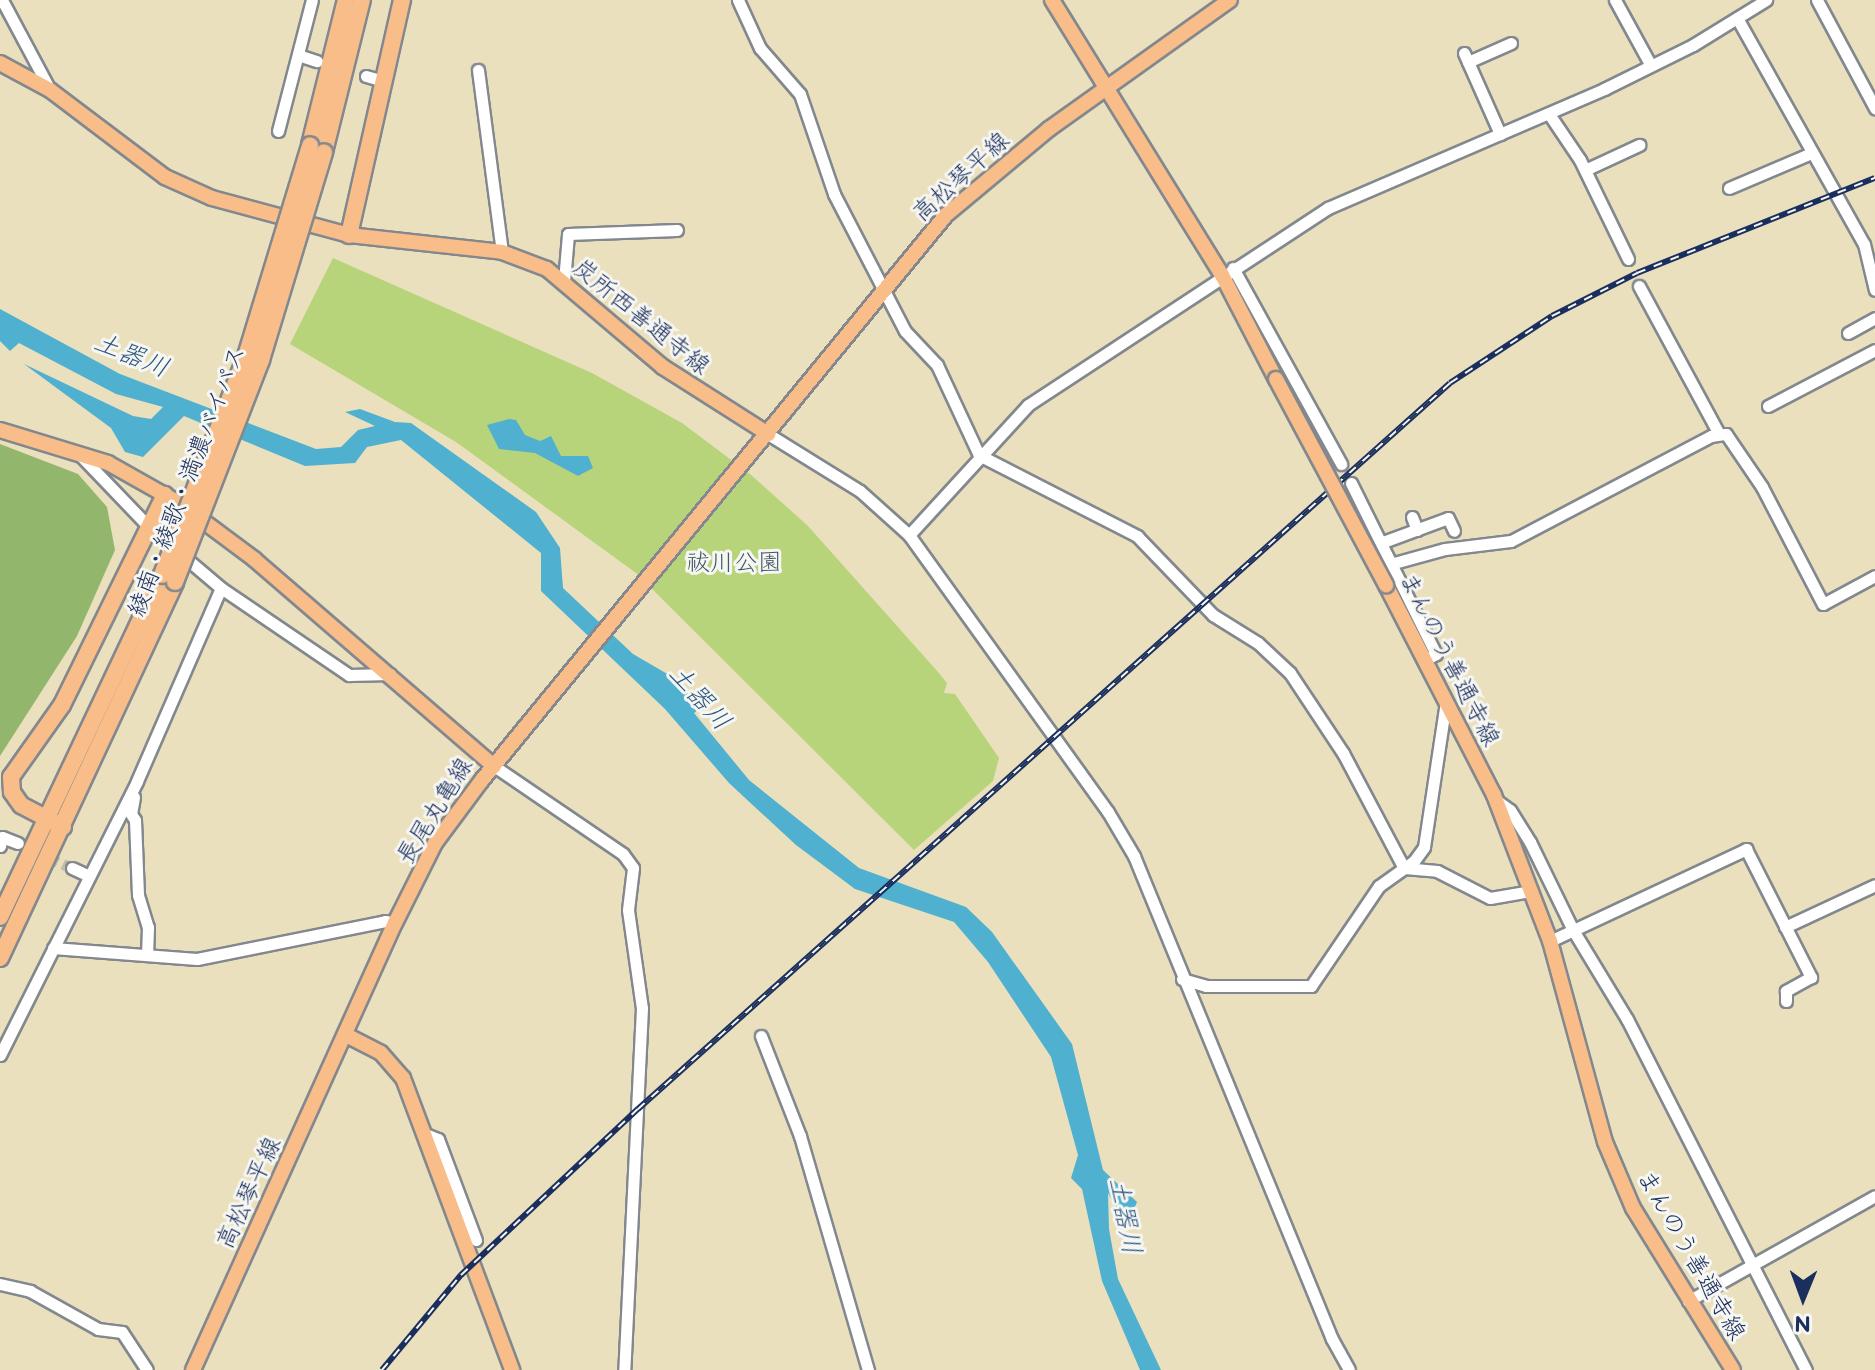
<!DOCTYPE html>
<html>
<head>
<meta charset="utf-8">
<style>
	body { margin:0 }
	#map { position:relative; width:1875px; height:1370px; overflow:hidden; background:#eae0bd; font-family:"Balsamiq Sans","Klee One",sans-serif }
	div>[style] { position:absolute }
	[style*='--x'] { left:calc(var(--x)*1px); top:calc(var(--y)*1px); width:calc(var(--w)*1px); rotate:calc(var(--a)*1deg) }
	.green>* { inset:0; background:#b8d47b }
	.forest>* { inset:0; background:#92b66b }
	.water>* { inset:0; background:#50b0cf }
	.minor-tunnel>* { height:11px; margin-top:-5.5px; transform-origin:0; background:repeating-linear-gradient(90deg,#c1bdaa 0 11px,transparent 0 16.5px) }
	.roads { filter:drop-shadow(2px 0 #82888e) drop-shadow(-2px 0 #82888e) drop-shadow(0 2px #82888e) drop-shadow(0 -2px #82888e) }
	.minor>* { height:11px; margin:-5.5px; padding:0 5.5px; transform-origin:5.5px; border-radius:5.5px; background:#fff }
	.major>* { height:14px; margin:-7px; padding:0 7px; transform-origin:7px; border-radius:7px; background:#f8bd89 }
	.highway>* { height:16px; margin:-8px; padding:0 8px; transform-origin:8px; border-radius:8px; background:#f8bd89 }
	.rail>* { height:6px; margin-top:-3px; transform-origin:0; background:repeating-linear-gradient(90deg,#f6f6f2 0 9px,#1b2f5e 0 18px); box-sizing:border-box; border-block:2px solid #1b2f5e }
	.bridges { filter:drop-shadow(2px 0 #82888e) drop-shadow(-2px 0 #82888e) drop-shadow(0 2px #82888e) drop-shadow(0 -2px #82888e) }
	.major-bridge>* { height:14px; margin:-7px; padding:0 7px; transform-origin:7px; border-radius:7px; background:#f8bd89 }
	.highway-bridge>* { height:16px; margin:-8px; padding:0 8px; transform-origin:8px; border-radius:8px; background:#f8bd89 }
	span { translate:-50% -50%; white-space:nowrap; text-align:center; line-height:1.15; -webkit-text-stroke:6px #f6f6f2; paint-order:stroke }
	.street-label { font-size:24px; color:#1b2f5e }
	.park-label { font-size:24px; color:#425865 }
	.water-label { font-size:26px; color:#2b5680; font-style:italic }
	.north { position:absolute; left:1763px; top:1258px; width:80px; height:80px; -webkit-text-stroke:6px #f6f6f2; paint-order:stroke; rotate:181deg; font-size:22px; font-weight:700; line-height:32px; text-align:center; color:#1b2f5e }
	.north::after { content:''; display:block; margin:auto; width:28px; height:36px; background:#1b2f5e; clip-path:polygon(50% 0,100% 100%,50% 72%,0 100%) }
</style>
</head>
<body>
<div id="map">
	<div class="green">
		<div style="clip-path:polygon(333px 258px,592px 373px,682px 423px,750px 474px,808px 526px,938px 672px,947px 683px,944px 693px,955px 694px,999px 758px,993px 781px,914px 850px,636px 573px,456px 442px,290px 344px)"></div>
	</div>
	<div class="forest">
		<div style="clip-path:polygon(0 444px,78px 474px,107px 507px,115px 550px,77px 636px,0 756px)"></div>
	</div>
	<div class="water">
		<div style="clip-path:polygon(0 309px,120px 374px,316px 449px,341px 447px,358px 430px,375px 426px,345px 412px,360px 409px,395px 422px,411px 423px,536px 512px,560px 548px,563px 588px,633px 654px,676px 679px,701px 708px,694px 713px,749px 780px,859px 868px,966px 907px,992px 932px,1072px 1044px,1103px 1170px,1137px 1202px,1126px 1228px,1108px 1193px,1109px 1229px,1118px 1279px,1161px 1370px,1140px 1370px,1102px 1281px,1082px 1189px,1071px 1178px,1078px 1155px,1051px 1057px,988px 962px,954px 922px,855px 889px,796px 845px,729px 783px,665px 709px,541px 591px,541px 553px,401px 440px,367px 447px,355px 463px,305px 466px,184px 416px,143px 457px,125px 452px,111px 428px,24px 364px,133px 416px,151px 419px,163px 407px,116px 394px,19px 343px,10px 351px,0 341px)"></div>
		<div style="clip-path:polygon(509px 419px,516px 420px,525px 435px,540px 441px,551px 436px,561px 456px,588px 456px,593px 468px,578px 476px,535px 453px,499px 449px,487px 425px)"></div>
	</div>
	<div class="minor-tunnel">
		<div style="--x:18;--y:843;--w:60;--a:24.8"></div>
	</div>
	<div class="roads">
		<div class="minor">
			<div style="--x:2;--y:0;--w:102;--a:61.9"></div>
			<div style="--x:738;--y:0;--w:53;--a:65.4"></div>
			<div style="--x:760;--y:48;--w:61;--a:49"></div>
			<div style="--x:800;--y:94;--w:106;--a:71.2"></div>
			<div style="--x:834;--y:194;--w:154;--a:62.6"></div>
			<div style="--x:905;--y:331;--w:47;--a:46.7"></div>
			<div style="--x:937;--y:365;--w:99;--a:65"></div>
			<div style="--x:979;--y:455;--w:178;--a:27.1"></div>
			<div style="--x:1137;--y:536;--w:110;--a:46.1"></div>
			<div style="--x:1213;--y:615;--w:53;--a:31.9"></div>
			<div style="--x:1258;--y:643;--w:44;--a:43.2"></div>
			<div style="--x:1290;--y:673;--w:96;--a:56.5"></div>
			<div style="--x:1343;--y:753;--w:130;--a:62.1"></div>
			<div style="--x:1404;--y:868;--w:33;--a:5"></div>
			<div style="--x:1437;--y:871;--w:59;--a:27"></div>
			<div style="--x:1490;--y:898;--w:42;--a:-9.7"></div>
			<div style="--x:1615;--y:0;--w:73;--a:61.3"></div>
			<div style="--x:1817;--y:0;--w:123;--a:61.8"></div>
			<div style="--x:1737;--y:18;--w:259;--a:60.7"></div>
			<div style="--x:1864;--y:244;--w:47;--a:76.6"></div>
			<div style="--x:1464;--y:53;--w:89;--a:66"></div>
			<div style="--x:298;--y:55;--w:20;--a:18"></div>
			<div style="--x:1468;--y:62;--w:47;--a:-23.8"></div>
			<div style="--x:478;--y:70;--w:184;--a:82.5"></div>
			<div style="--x:366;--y:76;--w:18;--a:16"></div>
			<div style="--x:1549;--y:114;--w:55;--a:56"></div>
			<div style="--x:1580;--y:160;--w:110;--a:64.1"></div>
			<div style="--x:278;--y:131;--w:135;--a:-75.5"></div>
			<div style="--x:1585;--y:170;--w:60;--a:-24.8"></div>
			<div style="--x:1729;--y:188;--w:87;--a:-23"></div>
			<div style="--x:1233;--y:268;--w:224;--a:61.1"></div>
			<div style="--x:564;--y:281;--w:47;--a:-85.1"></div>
			<div style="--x:568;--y:234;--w:109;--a:-2.1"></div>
			<div style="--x:1639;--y:286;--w:168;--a:61.6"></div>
			<div style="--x:1848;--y:333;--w:31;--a:-29"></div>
			<div style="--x:1768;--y:406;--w:121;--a:-27.6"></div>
			<div style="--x:768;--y:434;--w:108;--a:31.8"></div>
			<div style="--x:860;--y:491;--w:66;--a:41.9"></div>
			<div style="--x:909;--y:535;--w:341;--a:54.3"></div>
			<div style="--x:1108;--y:812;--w:51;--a:59.4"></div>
			<div style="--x:1134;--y:856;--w:522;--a:67.71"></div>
			<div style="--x:1332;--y:1339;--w:35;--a:61"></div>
			<div style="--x:79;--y:454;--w:101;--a:46.2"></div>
			<div style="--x:149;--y:527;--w:94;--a:40.3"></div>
			<div style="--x:221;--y:588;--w:155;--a:34.2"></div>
			<div style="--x:349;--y:675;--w:41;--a:-1.4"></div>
			<div style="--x:1351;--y:483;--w:191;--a:63.6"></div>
			<div style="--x:1436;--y:654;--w:13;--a:153"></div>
			<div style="--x:1412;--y:517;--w:14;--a:69"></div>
			<div style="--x:909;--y:535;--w:176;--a:-47.5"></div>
			<div style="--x:1028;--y:405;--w:359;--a:-33.3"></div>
			<div style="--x:1328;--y:208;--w:301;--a:-23.3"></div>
			<div style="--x:1604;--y:89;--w:99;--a:-26.3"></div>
			<div style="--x:1693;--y:45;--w:86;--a:-31.7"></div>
			<div style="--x:1383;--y:542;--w:69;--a:-20.3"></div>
			<div style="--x:1448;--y:518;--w:14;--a:65"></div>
			<div style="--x:1394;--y:563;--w:53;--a:-15.4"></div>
			<div style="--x:1445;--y:549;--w:66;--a:-6.9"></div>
			<div style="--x:1511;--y:541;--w:226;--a:-27.7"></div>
			<div style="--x:1711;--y:436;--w:15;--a:-8"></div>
			<div style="--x:1726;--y:434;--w:64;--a:55.8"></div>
			<div style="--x:1762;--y:487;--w:132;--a:62.5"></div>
			<div style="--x:1823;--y:604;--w:59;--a:-28.3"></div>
			<div style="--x:494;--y:766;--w:156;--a:34.3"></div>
			<div style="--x:623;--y:854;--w:17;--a:54"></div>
			<div style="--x:633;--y:868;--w:42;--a:96.8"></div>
			<div style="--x:628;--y:910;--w:99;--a:81.9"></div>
			<div style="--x:642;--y:1008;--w:362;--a:92.8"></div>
			<div style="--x:134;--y:797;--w:17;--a:100"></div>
			<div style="--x:131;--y:814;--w:7;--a:56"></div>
			<div style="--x:135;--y:820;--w:75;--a:87.7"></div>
			<div style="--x:138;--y:895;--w:34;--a:73"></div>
			<div style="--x:148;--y:927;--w:28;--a:92"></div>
			<div style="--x:1496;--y:800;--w:17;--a:36"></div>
			<div style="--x:1510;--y:810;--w:38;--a:58"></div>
			<div style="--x:1530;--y:842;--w:98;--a:64"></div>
			<div style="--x:1573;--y:930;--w:104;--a:58.8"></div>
			<div style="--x:1627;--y:1019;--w:394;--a:63"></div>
			<div style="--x:0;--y:846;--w:9;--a:-77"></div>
			<div style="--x:2;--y:837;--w:17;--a:21"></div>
			<div style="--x:72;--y:868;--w:19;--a:25"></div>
			<div style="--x:1785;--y:927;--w:99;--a:-25"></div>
			<div style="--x:1550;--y:941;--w:217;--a:-25.1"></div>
			<div style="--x:1746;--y:849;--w:144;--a:63.1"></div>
			<div style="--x:1811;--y:977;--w:29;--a:151"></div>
			<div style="--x:1786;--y:991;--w:10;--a:90"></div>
			<div style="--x:53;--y:948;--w:144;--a:4.4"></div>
			<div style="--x:197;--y:959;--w:192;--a:-11.4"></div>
			<div style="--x:385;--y:921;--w:10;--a:11"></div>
			<div style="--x:1182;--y:979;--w:25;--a:16"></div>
			<div style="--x:1206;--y:986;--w:105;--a:0"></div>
			<div style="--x:1311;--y:986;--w:121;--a:-55.8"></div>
			<div style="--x:1379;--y:886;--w:43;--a:-35.5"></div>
			<div style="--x:1414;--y:861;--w:17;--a:-54"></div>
			<div style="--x:1424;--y:847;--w:147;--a:-81.4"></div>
			<div style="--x:761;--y:1036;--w:107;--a:68.7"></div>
			<div style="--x:800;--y:1136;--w:244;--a:73.8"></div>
			<div style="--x:0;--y:1055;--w:306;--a:-63.4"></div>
			<div style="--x:137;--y:781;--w:210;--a:-66.5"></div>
			<div style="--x:425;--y:1134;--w:14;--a:21"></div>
			<div style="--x:438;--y:1139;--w:108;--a:69.4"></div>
			<div style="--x:0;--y:1284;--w:31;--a:13"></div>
			<div style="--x:30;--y:1291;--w:78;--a:29.2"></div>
			<div style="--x:98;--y:1329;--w:24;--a:7"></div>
			<div style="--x:122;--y:1332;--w:45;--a:56.7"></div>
			<div style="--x:1688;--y:1301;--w:214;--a:-29.3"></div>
		</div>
		<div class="major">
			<div style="--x:1052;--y:0;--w:323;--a:58.3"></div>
			<div style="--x:1222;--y:275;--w:117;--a:62.6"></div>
			<div style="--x:0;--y:63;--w:57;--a:28.4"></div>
			<div style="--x:50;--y:90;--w:144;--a:37.1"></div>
			<div style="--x:165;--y:177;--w:51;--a:24.1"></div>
			<div style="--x:212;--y:198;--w:142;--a:15.1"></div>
			<div style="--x:349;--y:235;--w:154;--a:6.3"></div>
			<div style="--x:502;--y:252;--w:48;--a:20.7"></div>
			<div style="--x:547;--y:269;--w:152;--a:40.2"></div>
			<div style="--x:663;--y:367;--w:125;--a:32.5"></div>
			<div style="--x:0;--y:430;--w:113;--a:17"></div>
			<div style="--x:108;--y:463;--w:81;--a:29.4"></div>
			<div style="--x:179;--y:503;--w:94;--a:36.7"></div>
			<div style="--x:254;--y:559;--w:317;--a:40.8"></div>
			<div style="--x:1386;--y:585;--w:236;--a:62.8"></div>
			<div style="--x:1494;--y:795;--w:156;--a:69"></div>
			<div style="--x:1550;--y:941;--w:208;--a:74.7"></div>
			<div style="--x:1605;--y:1142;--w:72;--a:67"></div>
			<div style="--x:1633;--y:1208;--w:190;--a:58.3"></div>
			<div style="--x:346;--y:1035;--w:39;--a:27"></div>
			<div style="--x:381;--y:1053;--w:33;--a:49"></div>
			<div style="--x:403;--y:1078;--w:312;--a:69.5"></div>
			<div style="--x:193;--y:1370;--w:491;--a:-65.7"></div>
			<div style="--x:395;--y:923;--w:89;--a:-63.4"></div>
			<div style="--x:435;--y:843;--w:79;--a:-53.3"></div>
			<div style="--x:482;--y:780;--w:731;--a:-50.61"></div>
			<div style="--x:946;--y:215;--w:134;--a:-39.9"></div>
			<div style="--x:1049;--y:129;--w:222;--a:-35.5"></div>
		</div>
		<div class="highway">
			<div style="--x:310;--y:145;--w:149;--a:-76.1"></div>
			<div style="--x:324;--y:152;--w:157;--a:-76"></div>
			<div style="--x:349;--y:235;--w:241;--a:-77.3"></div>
			<div style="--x:63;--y:827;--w:47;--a:-152.4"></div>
			<div style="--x:21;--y:805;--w:16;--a:-125"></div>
			<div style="--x:12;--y:792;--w:15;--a:-94"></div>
			<div style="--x:11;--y:777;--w:88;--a:-54.7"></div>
			<div style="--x:62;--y:705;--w:234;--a:-63.9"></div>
			<div style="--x:0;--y:917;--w:378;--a:-64.7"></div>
			<div style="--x:0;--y:958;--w:415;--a:-65"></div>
		</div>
	</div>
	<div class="rail">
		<div style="--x:382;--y:1370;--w:124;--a:-50.3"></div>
		<div style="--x:461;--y:1275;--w:243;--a:-43.2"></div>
		<div style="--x:638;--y:1109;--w:1089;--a:-41.8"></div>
		<div style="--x:1450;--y:383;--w:122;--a:-33.3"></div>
		<div style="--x:1552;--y:316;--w:95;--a:-26.8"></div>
		<div style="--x:1637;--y:273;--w:256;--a:-21.8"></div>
	</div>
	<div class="bridges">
		<div class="major-bridge">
			<div style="--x:1276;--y:379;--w:234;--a:61.9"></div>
		</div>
		<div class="highway-bridge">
			<div style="--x:162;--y:575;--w:238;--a:-69"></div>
			<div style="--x:247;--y:353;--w:217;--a:-73.1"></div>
			<div style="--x:175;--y:582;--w:238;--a:-68.8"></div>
			<div style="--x:261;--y:360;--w:217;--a:-73.1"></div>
		</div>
	</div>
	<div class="street-label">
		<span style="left:961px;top:177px;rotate:-42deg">高松琴平線</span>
		<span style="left:641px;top:317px;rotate:39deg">炭所西善通寺線</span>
		<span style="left:187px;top:481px;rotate:-69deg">綾南・綾歌・満濃バイパス</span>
		<span style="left:1449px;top:659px;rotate:63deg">まんのう善通寺線</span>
		<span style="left:435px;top:811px;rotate:-58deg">長尾丸亀線</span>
		<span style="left:249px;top:1193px;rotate:-65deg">高松琴平線</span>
		<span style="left:1691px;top:1255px;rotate:60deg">まんのう善通寺線</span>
	</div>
	<div class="park-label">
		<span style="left:734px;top:563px">祓川公園</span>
	</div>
	<div class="water-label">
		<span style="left:131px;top:356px;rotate:22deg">土器川</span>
		<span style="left:699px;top:698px;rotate:48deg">土器川</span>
		<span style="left:1124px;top:1216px;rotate:79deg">土器川</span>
	</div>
	<div class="north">N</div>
</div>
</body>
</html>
